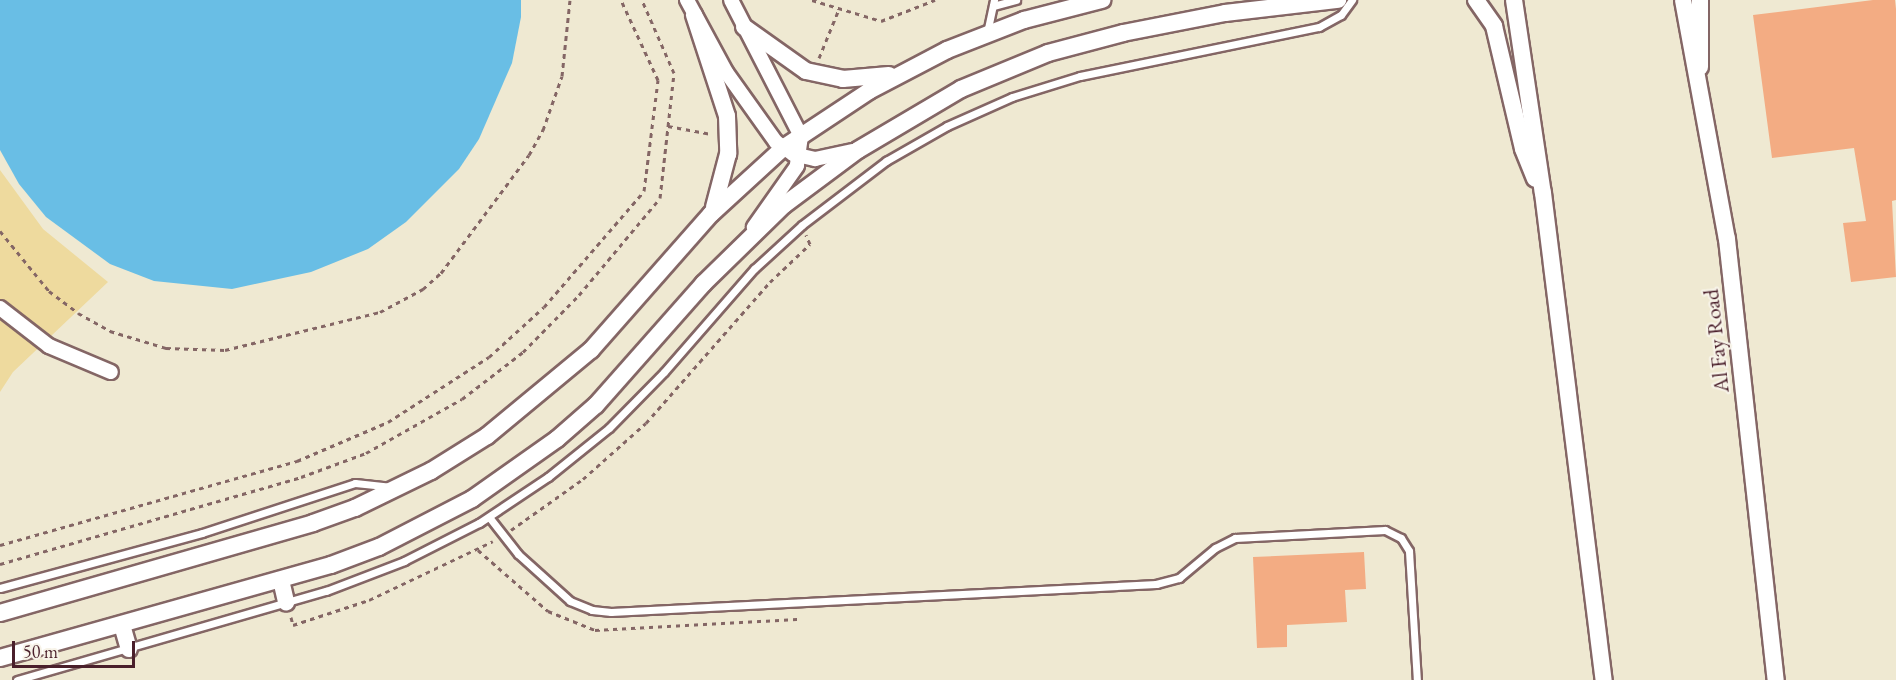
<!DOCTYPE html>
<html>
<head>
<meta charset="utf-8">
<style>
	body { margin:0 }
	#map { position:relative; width:1896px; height:680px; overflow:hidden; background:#efe9d2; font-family:"EB Garamond",serif }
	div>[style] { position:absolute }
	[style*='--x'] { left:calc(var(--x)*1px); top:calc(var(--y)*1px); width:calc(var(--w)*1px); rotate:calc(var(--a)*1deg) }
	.sand>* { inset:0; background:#eeda9e }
	.water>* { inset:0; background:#69bee5 }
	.building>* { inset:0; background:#f3ac83 }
	.path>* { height:3px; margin-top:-1.5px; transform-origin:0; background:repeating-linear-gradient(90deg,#846665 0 4.5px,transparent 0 9px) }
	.roads { filter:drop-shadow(2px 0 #846665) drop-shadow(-2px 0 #846665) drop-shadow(0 2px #846665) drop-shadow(0 -2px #846665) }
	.service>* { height:7px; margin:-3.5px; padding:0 3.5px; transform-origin:3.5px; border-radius:3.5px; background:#fff }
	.minor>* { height:14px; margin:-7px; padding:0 7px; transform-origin:7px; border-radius:7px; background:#fff }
	.tertiary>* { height:16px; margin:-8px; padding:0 8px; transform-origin:8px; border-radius:8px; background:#fff }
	span { translate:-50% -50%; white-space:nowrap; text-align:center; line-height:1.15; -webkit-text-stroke:4.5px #f7f3e8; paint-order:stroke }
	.street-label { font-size:22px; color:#4a1f2b }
	.scale { position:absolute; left:12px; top:641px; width:123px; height:27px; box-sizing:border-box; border:3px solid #4a1f2b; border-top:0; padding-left:8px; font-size:18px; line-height:21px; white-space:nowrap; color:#4a1f2b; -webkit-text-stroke:4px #f7f3e8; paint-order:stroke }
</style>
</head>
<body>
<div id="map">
	<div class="sand">
		<div style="clip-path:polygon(0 170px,43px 229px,108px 282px,13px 372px,0 392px)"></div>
	</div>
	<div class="water">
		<div style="clip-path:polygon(0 0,521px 0,521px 17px,512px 63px,479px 139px,459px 169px,406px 222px,368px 249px,311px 272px,232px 289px,154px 281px,110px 264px,46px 217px,19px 184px,0 150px)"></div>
	</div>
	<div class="building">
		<div style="clip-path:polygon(1873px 0,1895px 0,1896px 9px,1896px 200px,1892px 201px,1896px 277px,1851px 282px,1843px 223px,1866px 221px,1854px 148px,1772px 158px,1753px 15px)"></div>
		<div style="clip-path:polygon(1364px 552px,1366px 589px,1345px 590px,1347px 622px,1287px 625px,1287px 647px,1257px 648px,1253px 557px)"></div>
	</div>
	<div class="path">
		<div style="--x:812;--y:0;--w:72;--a:16.9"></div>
		<div style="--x:881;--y:21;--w:58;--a:-21.3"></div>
		<div style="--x:819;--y:58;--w:53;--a:-67.8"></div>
		<div style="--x:668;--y:126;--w:44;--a:10.5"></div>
		<div style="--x:0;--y:231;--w:77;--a:50.8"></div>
		<div style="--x:49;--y:291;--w:36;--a:37"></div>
		<div style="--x:78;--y:313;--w:37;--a:29"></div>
		<div style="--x:110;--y:331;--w:59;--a:16.9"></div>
		<div style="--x:166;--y:348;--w:59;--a:1.9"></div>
		<div style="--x:225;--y:350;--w:160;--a:-13.8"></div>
		<div style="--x:380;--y:312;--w:49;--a:-28.1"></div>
		<div style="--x:423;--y:289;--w:24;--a:-42"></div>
		<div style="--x:441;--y:273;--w:147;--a:-53.3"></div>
		<div style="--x:529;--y:155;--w:29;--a:-61"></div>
		<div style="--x:543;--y:130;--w:57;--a:-70.6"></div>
		<div style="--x:562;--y:76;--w:76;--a:-84"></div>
		<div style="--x:511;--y:530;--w:88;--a:-35.3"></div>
		<div style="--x:583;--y:479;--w:84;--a:-41.6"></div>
		<div style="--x:646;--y:423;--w:188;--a:-48.7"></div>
		<div style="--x:770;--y:282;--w:55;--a:-43.5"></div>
		<div style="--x:810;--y:244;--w:10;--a:-114"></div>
		<div style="--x:0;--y:545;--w:309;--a:-15.8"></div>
		<div style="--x:297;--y:461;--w:99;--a:-23.2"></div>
		<div style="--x:388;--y:422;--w:120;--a:-32.8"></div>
		<div style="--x:489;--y:357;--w:74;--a:-42.3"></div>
		<div style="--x:544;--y:307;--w:153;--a:-49.2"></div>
		<div style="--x:644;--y:191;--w:112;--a:-82.8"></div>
		<div style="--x:658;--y:80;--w:88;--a:-114.8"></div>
		<div style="--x:478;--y:550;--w:93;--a:41.1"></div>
		<div style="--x:548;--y:611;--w:51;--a:22"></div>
		<div style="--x:595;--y:630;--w:206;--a:-3.1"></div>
		<div style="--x:0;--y:564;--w:313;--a:-16.1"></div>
		<div style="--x:301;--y:477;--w:69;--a:-20.3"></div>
		<div style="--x:366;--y:453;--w:110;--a:-29.4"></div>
		<div style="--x:462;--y:399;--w:77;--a:-37.6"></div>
		<div style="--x:523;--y:352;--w:80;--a:-45.5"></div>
		<div style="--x:579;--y:295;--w:126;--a:-50.1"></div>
		<div style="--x:660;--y:198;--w:126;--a:-83.6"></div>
		<div style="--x:674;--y:73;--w:80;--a:-113.7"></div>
		<div style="--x:291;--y:617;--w:8;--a:76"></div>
		<div style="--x:293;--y:625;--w:80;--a:-18.2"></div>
		<div style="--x:369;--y:600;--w:137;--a:-25.4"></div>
	</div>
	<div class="roads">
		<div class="service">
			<div style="--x:993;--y:6;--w:24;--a:-15"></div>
			<div style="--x:987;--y:33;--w:34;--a:-78"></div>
			<div style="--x:489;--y:517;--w:47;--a:51.9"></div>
			<div style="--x:518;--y:554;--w:70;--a:42.1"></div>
			<div style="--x:570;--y:601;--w:24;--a:22"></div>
			<div style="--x:592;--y:610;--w:19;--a:6"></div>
			<div style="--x:611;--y:612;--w:546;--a:-2.94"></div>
			<div style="--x:1156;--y:584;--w:24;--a:-15"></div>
			<div style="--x:1179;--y:578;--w:47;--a:-39.8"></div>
			<div style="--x:1215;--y:548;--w:22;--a:-27"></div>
			<div style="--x:1235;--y:538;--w:150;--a:-3.1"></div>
			<div style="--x:1385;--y:530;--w:18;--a:27"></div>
			<div style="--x:1401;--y:538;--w:15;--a:58"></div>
			<div style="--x:1409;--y:551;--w:129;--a:86.5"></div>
			<div style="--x:0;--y:588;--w:209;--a:-15.2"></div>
			<div style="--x:202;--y:533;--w:161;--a:-18.1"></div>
			<div style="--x:355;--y:483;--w:37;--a:6"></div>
			<div style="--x:17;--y:680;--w:322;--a:-16.1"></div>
			<div style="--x:326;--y:591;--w:84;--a:-21"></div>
			<div style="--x:404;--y:561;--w:84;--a:-26.9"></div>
			<div style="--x:479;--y:523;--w:83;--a:-33.7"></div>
			<div style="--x:548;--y:477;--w:78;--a:-38.8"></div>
			<div style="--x:609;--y:428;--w:78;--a:-45.5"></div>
			<div style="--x:664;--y:372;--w:137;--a:-48.9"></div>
			<div style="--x:754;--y:269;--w:65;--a:-42.5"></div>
			<div style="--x:802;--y:225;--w:106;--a:-37.3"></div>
			<div style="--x:886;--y:161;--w:70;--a:-29.8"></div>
			<div style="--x:947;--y:126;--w:71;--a:-24"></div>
			<div style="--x:1012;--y:97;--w:71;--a:-17.2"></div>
			<div style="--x:1080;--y:76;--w:244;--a:-11.6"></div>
			<div style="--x:1319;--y:27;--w:25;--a:-29"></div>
			<div style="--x:1341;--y:15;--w:19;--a:-54"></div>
		</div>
		<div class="minor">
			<div style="--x:687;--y:0;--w:82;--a:61.6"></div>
			<div style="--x:726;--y:72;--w:86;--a:54.5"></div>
			<div style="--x:776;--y:142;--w:21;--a:35"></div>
			<div style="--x:793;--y:154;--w:23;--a:13"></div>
			<div style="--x:815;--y:159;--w:38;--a:-12"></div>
			<div style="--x:731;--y:0;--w:153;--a:62.8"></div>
			<div style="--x:801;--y:136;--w:30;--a:98"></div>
			<div style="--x:797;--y:166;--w:75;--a:125.2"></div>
			<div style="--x:0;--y:308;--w:62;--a:37.8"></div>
			<div style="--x:49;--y:346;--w:67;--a:22.8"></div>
		</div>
		<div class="tertiary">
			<div style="--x:1476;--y:0;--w:32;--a:55"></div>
			<div style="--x:1494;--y:26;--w:126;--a:76.7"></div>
			<div style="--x:1523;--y:149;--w:32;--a:68"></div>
			<div style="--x:1514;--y:0;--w:195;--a:81.5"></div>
			<div style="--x:1543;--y:193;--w:491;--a:82.9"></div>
			<div style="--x:1683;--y:0;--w:243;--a:79.6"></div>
			<div style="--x:1727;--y:239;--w:444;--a:83.7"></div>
			<div style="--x:1700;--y:0;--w:67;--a:90"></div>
			<div style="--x:694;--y:15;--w:106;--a:71.9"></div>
			<div style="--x:727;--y:116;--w:38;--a:88"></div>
			<div style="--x:728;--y:154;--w:55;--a:104.8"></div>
			<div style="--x:744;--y:27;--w:76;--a:35.4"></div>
			<div style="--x:806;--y:71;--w:38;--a:12"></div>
			<div style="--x:843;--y:79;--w:46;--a:-5"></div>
			<div style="--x:281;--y:580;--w:23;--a:77"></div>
			<div style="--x:0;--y:613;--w:326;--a:-16"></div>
			<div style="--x:313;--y:523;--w:45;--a:-19.7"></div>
			<div style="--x:355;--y:508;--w:85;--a:-26"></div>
			<div style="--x:431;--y:471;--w:66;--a:-32"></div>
			<div style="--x:487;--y:436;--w:135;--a:-39.6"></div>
			<div style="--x:591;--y:350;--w:181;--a:-48.6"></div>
			<div style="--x:711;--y:214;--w:98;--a:-42.5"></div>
			<div style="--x:783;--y:148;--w:103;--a:-33.5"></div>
			<div style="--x:869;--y:91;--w:88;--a:-27.7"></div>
			<div style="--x:947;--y:50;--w:83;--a:-21.3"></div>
			<div style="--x:1024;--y:20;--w:81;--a:-14.4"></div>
			<div style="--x:122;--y:625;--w:25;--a:74"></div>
			<div style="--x:0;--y:658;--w:344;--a:-15.7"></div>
			<div style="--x:331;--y:565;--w:51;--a:-20.6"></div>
			<div style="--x:379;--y:547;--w:105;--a:-27.3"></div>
			<div style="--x:472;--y:499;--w:104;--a:-35.2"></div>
			<div style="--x:557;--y:439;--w:52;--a:-41.1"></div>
			<div style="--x:596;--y:405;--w:162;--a:-48.5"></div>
			<div style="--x:703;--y:284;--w:113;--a:-44.3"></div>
			<div style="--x:784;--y:205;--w:92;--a:-36.6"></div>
			<div style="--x:858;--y:150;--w:120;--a:-30.6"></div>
			<div style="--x:961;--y:89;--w:94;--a:-22.5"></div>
			<div style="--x:1048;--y:53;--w:78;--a:-14.9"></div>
			<div style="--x:1123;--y:33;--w:104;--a:-11.1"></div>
			<div style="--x:1225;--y:13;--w:114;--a:-6.6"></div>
		</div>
	</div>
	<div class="street-label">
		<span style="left:1716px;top:341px;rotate:-96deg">Al Fay Road</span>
	</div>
	<div class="scale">50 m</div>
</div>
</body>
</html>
